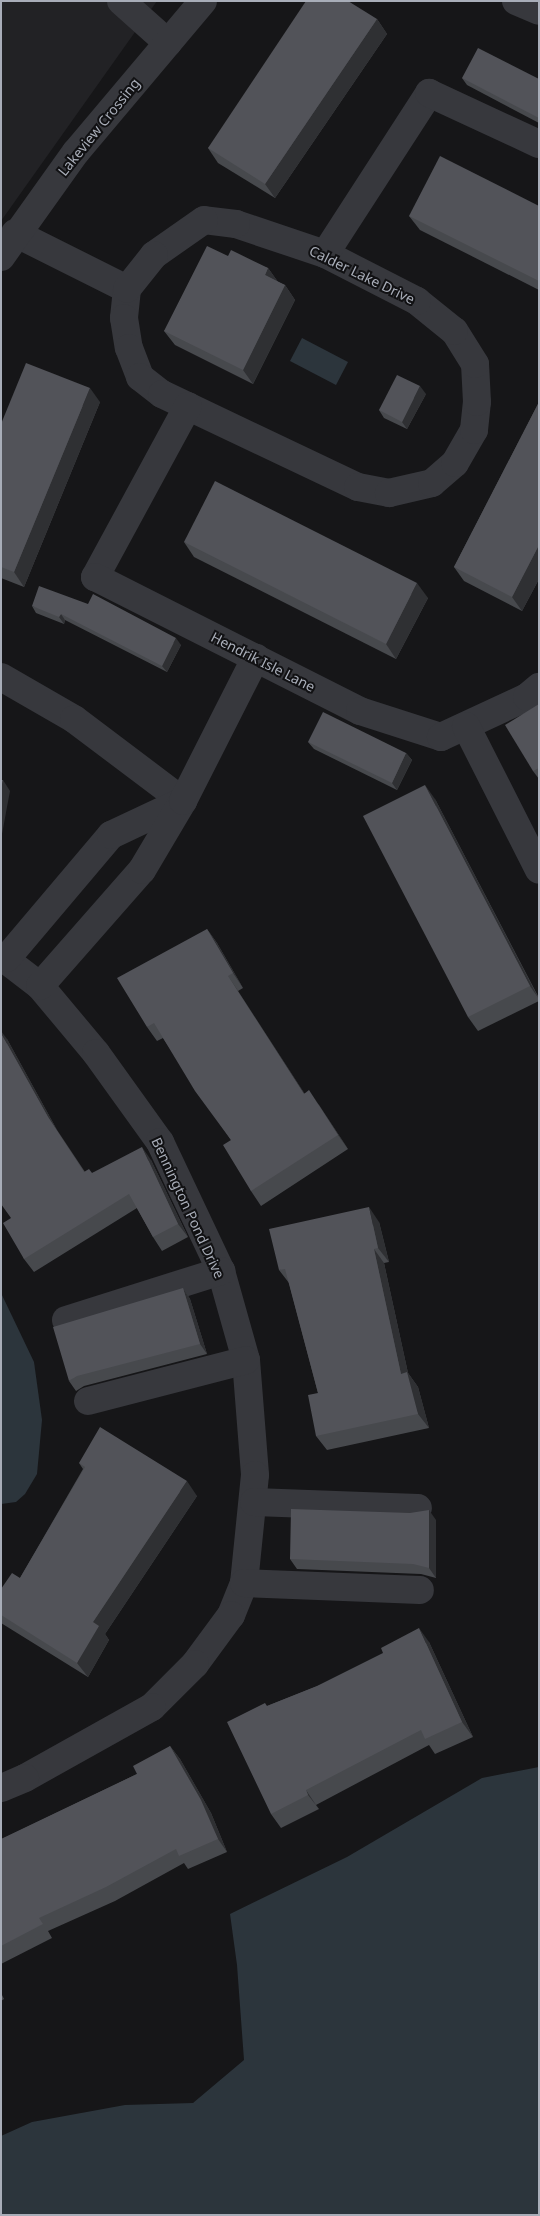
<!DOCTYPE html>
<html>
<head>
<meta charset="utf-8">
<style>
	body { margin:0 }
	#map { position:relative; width:540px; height:2216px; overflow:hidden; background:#161618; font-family:"Noto Sans",sans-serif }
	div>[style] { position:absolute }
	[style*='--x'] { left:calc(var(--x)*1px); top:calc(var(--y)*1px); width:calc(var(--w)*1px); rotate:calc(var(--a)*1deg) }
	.built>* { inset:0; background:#222225 }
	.water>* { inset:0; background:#2c353c }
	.minor>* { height:28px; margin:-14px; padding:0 14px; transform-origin:14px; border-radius:14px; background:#37383d }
	.wall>* { inset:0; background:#47494d }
	.shaded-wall>* { inset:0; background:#2f3033 }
	.building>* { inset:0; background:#525359 }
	span { translate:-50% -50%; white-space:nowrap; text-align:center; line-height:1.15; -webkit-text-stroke:4px #111113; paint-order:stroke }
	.street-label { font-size:14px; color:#a8adb8 }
	.frame { position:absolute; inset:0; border:2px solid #a8adb8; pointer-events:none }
</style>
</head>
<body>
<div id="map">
	<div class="built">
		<div style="clip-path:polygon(1px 1px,157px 1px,1px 221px)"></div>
	</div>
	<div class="water">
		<div style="clip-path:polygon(302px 338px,348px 362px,336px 385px,290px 361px)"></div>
		<div style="clip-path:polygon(1px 1293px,34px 1362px,42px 1420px,37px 1474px,25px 1494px,16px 1502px,1px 1504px)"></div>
		<div style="clip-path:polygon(539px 1767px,539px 2215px,1px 2215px,1px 2136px,32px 2122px,125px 2105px,193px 2103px,244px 2060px,237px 1965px,230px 1914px,347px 1857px,482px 1778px)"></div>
	</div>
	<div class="minor">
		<div style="--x:121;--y:1;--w:63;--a:41.8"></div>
		<div style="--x:516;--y:1;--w:25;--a:23"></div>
		<div style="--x:15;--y:233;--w:125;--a:26.6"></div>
		<div style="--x:127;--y:289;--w:29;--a:96"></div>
		<div style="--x:124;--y:318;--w:30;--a:81"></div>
		<div style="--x:129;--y:348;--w:31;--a:69"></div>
		<div style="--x:140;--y:377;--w:28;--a:38"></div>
		<div style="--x:162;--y:394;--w:217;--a:25.4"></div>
		<div style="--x:358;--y:487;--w:32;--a:11"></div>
		<div style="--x:389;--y:493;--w:44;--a:-13.1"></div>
		<div style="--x:432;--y:483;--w:30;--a:-41"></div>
		<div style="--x:455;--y:463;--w:38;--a:-60"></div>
		<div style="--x:474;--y:430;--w:28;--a:-84"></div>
		<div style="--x:477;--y:402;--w:38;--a:-93"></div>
		<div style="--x:475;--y:364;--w:39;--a:-122"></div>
		<div style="--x:454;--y:331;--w:48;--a:-141"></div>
		<div style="--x:417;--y:301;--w:103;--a:-152.9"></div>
		<div style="--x:325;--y:254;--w:94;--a:-161.4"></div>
		<div style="--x:236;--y:224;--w:32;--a:-173"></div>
		<div style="--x:204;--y:220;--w:61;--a:145"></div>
		<div style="--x:154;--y:255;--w:43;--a:128.5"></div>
		<div style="--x:325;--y:254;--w:192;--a:-57.1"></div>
		<div style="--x:429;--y:93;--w:121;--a:24.9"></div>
		<div style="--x:1;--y:257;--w:129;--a:-54.5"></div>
		<div style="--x:76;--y:152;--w:197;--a:-49.9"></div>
		<div style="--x:188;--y:406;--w:195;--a:118.5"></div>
		<div style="--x:95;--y:577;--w:297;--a:26.8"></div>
		<div style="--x:360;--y:711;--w:85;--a:17.8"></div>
		<div style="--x:441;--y:737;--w:95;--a:-24.9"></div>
		<div style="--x:527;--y:697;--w:16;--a:-40"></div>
		<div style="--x:1;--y:677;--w:84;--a:29.9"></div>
		<div style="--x:74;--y:719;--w:136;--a:37"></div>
		<div style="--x:466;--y:726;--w:161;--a:63.1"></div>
		<div style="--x:1;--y:956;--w:49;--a:37.6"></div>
		<div style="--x:40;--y:986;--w:87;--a:50.1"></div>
		<div style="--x:96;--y:1053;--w:110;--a:54.3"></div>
		<div style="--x:160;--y:1142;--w:143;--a:64.7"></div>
		<div style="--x:221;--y:1271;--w:92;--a:74.3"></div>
		<div style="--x:246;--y:1360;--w:115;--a:85.5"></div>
		<div style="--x:255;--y:1475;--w:109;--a:95.8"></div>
		<div style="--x:244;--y:1583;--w:35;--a:112"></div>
		<div style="--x:231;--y:1615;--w:61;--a:126.3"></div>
		<div style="--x:195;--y:1664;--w:61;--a:135"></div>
		<div style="--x:152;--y:1707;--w:145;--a:150.8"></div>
		<div style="--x:25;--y:1778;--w:26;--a:157"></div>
		<div style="--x:7;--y:958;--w:161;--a:-49.8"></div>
		<div style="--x:111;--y:835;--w:80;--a:-25.3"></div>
		<div style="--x:40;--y:986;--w:154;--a:-48.7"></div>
		<div style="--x:142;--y:870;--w:80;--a:-59.3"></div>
		<div style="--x:183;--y:801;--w:161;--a:-63.1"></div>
		<div style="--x:66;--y:1320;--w:163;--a:-17.5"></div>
		<div style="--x:88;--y:1401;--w:163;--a:-14.5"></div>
		<div style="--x:254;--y:1502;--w:164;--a:2.1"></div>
		<div style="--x:244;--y:1583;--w:176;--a:2.3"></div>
	</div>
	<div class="wall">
		<div style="clip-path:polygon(377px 19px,387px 34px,275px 198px,218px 163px,208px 148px)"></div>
		<div style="clip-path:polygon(462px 78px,539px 79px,539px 123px,467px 85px)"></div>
		<div style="clip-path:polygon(539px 206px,539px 290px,420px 230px,409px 216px)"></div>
		<div style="clip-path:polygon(228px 256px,268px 268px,278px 282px,285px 285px,295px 300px,253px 384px,175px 345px,164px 331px)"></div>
		<div style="clip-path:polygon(426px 394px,407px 429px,384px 418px,379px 410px)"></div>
		<div style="clip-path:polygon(100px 402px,24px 587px,1px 578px,1px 424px)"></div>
		<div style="clip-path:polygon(539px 402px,539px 579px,522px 611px,464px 581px,454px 567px)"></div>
		<div style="clip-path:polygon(184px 542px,428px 598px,396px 659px,194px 557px)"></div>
		<div style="clip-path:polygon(32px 606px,181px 645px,167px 672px,65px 620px,64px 624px,36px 613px)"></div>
		<div style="clip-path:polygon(539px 704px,539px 779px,533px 771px)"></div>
		<div style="clip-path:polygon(308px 742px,406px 753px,412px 760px,397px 790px,314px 749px)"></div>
		<div style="clip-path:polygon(435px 799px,539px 998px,539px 1001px,478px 1031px,468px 1017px)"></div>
		<div style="clip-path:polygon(207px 929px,217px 943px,243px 988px,238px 991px,304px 1093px,319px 1105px,348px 1149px,261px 1206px,251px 1191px,231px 1140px,163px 1038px,157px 1041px,147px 1027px)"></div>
		<div style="clip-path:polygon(7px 1039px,57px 1130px,85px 1172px,92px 1173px,151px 1160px,188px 1237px,162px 1251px,153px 1237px,137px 1208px,34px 1272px,24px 1259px,11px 1218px)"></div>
		<div style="clip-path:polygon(379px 1222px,389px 1262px,384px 1263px,408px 1373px,418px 1387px,429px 1428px,327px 1450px,316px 1436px,318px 1393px,289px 1283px,279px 1270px)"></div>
		<div style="clip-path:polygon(183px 1288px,190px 1299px,207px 1354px,84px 1386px,76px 1391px,69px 1381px)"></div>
		<div style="clip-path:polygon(79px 1463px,197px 1496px,105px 1634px,109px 1640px,88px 1677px,1px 1623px,1px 1589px,20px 1578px,83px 1469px)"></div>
		<div style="clip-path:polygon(436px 1520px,436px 1578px,421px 1574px,297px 1569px,290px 1559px)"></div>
		<div style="clip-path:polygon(429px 1642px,473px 1737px,435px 1754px,429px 1745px,316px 1805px,319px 1809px,281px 1828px,271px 1814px,267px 1706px)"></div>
		<div style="clip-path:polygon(170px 1746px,180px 1759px,211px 1813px,227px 1852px,188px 1869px,184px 1863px,115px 1901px,48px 1931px,52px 1938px,1px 1964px,1px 1838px,2px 1839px,137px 1774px)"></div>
		<div style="clip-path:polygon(1px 1993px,4px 1999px,1px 2001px)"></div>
	</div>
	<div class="shaded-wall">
		<div style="clip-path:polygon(377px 19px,387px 34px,275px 198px,265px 184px)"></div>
		<div style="clip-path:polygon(268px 268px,278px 282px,265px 275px)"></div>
		<div style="clip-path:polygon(285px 285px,295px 300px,253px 384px,243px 370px)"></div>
		<div style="clip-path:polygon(420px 386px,426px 394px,407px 429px,402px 422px)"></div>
		<div style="clip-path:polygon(90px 388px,100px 402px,24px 587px,14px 572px)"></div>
		<div style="clip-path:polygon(539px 545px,539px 579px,522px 611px,512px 597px)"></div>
		<div style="clip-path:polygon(417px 583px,428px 598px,396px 659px,386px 644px)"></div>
		<div style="clip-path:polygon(61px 614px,65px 620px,64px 624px,59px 617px)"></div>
		<div style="clip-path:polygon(176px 638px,181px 645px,167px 672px,162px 666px)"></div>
		<div style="clip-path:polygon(406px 753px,412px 760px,397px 790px,392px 783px)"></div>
		<div style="clip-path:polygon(3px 780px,10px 791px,2px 834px,1px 832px,1px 790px)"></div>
		<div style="clip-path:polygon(425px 785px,435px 799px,539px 999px,530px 986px)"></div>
		<div style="clip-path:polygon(207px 929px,217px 943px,243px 988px,233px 973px)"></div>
		<div style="clip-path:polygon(228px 976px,238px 991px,314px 1108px,304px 1094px)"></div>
		<div style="clip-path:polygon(1px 1031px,7px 1039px,57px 1130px,94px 1185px,48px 1117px,1px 1033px)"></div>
		<div style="clip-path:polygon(309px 1090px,319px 1105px,348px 1149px,338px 1135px)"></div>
		<div style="clip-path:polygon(142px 1147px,151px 1160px,188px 1237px,178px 1224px)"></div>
		<div style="clip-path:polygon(369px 1207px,379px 1222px,389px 1262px,378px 1248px)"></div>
		<div style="clip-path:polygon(374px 1249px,384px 1263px,408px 1373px,418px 1387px,429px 1428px,418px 1414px,401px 1374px)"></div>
		<div style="clip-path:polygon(183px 1288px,190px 1299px,207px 1354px,200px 1344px)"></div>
		<div style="clip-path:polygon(187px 1481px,197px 1496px,105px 1634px,109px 1640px,88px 1677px,77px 1663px,93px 1622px)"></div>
		<div style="clip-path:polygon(429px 1510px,436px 1520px,436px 1578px,429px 1568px)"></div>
		<div style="clip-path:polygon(419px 1628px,429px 1642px,473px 1737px,462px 1722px)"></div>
		<div style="clip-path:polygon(170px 1746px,180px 1759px,211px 1813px,227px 1852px,218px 1839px)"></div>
		<div style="clip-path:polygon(306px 1790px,316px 1805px,319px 1809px,308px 1795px)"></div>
	</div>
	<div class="building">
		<div style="clip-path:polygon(306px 1px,348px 1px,377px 19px,265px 184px,208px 148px)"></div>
		<div style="clip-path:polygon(478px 48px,539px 79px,539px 118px,462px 78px)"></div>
		<div style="clip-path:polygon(440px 156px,539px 206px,539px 281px,409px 216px)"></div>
		<div style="clip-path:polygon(207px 246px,228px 256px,231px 250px,268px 268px,265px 275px,285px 285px,243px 370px,164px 331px)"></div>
		<div style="clip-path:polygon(26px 363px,90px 388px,14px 572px,1px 567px,1px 424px)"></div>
		<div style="clip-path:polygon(397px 375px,420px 386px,402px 422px,379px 410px)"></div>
		<div style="clip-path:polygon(539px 402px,539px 545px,512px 597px,454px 567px)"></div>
		<div style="clip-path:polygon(215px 481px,417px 583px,386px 644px,184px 542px)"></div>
		<div style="clip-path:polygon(39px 586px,88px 604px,93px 594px,176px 638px,162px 666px,61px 614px,59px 617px,32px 606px)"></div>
		<div style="clip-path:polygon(539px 704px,539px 768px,533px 771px,505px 725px)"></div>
		<div style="clip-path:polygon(323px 712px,406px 753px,392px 783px,308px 742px)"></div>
		<div style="clip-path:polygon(1px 780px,3px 780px,1px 790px)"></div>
		<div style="clip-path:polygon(425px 785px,530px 986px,468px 1017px,363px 816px)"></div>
		<div style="clip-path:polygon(207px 929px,233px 973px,228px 976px,304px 1094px,309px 1090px,338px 1135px,251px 1191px,223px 1145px,231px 1140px,195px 1091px,154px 1023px,147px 1027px,117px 978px)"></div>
		<div style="clip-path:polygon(1px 1033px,48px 1117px,84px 1172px,89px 1169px,92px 1173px,142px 1147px,178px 1224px,153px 1237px,129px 1194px,24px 1259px,3px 1223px,11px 1218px,1px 1204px)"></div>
		<div style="clip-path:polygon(369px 1207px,378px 1248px,374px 1249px,401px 1374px,407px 1372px,418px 1414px,316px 1436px,308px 1395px,318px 1393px,285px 1269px,279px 1270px,269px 1229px)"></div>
		<div style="clip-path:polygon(183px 1288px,200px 1344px,77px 1376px,69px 1381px,53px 1327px)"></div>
		<div style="clip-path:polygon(100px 1427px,187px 1481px,93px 1622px,99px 1626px,77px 1663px,1px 1615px,1px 1589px,12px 1573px,20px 1578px,85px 1467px,79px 1463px)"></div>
		<div style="clip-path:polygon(291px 1509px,410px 1513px,429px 1510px,429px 1568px,413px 1564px,290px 1559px)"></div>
		<div style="clip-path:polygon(419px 1628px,462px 1722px,425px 1739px,421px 1730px,306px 1790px,308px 1795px,271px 1814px,227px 1722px,265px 1703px,267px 1706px,317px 1686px,383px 1653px,381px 1648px)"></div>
		<div style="clip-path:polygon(170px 1746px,201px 1800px,218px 1839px,179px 1856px,176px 1849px,106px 1887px,39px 1918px,43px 1924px,1px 1946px,1px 1839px,137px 1774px,133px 1766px)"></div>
	</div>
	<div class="street-label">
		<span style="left:99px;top:127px;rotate:-51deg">Lakeview Crossing</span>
		<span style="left:362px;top:275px;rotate:26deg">Calder Lake Drive</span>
		<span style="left:263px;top:662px;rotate:27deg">Hendrik Isle Lane</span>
		<span style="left:188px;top:1208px;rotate:65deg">Bennington Pond Drive</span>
	</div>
	<div class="frame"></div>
</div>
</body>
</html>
